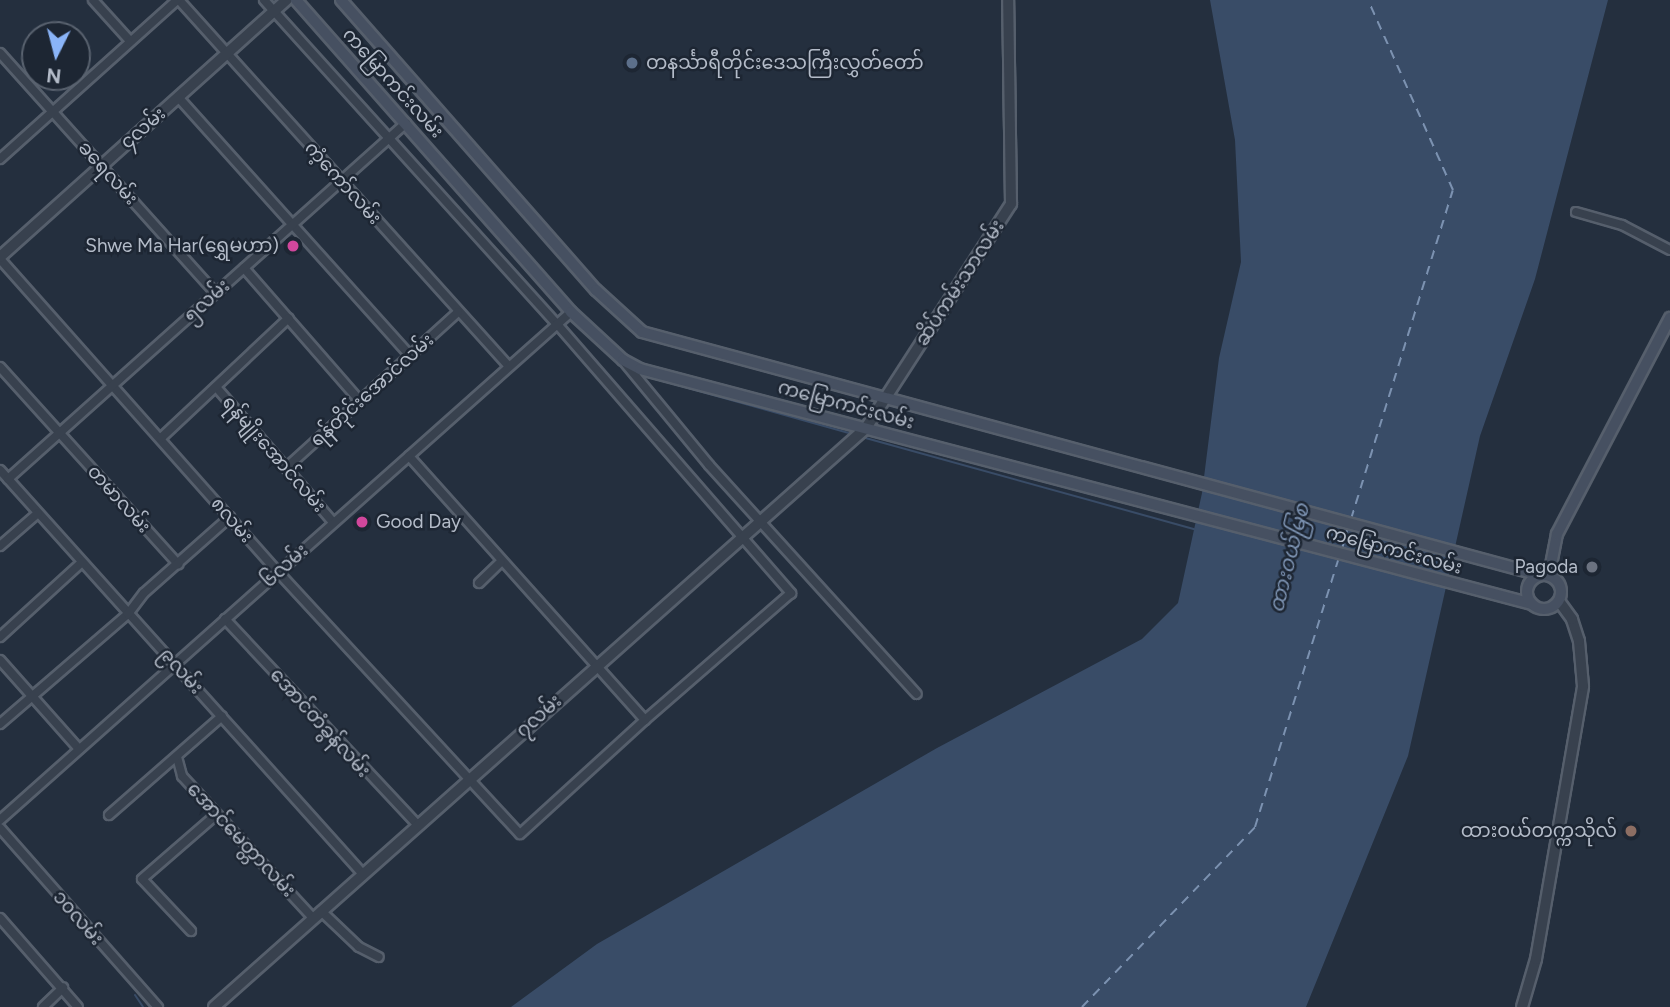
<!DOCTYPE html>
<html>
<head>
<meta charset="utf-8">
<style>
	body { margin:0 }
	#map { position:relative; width:1670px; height:1007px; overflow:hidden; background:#242f3e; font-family:Figtree,"Noto Sans Myanmar",sans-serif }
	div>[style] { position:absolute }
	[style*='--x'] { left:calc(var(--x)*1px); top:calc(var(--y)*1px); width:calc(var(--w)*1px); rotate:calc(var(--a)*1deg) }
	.water>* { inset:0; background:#394c67 }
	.stream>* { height:2px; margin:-1px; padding:0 1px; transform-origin:1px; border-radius:1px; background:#394c67 }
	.ferry>* { height:2px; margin-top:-1px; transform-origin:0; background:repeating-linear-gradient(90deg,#7c92b1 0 9px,transparent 0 16px) }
	.roads { filter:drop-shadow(2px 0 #565f6c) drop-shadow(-2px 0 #565f6c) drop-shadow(0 2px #565f6c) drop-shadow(0 -2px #565f6c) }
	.minor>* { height:8px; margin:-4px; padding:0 4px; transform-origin:4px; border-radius:4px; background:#38414e }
	.tertiary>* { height:10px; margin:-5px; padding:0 5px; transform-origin:5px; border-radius:5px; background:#38414e }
	.secondary>* { height:10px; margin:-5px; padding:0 5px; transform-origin:5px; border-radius:5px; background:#465061 }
	.secondary>.ring { margin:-5px; padding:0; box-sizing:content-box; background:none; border:10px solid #465061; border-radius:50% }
	.dots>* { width:19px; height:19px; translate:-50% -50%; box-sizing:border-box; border:4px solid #1d2633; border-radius:50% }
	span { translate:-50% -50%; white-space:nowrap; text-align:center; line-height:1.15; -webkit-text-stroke:5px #1d2633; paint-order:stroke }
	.poi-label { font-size:19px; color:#b4bcc9 }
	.left { translate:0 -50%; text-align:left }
	.right { translate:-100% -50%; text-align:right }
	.street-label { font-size:19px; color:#b4bcc9 }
	.water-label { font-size:21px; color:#7c92b1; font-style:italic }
	.north { position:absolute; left:21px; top:21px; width:70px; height:70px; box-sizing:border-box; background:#1d2633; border:2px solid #59626f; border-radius:50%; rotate:186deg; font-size:19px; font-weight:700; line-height:28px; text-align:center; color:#b4bcc9 }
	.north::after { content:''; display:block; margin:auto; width:24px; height:32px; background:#8ab4f8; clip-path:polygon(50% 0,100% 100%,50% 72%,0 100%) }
</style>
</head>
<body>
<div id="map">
	<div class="water">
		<div style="clip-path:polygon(1210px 0,1608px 0,1535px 279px,1480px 436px,1408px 756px,1306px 1007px,511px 1007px,597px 944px,937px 748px,1142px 639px,1178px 603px,1202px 493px,1219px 358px,1241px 262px,1235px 140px)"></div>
	</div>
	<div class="stream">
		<div style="--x:652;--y:378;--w:209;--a:15.6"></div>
		<div style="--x:862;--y:437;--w:345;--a:15.5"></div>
		<div style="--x:135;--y:995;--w:14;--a:56"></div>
	</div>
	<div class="ferry">
		<div style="--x:1351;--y:519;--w:344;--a:-72.8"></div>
		<div style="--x:1453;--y:190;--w:208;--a:-114.1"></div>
		<div style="--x:1342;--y:549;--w:23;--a:-75"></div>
		<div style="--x:1082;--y:1007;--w:250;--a:-46.1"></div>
		<div style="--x:1255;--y:827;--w:283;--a:-72.7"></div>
	</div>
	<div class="roads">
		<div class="minor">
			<div style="--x:93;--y:0;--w:55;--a:47.9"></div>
			<div style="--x:179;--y:0;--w:491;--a:48"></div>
			<div style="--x:264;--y:0;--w:437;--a:47.9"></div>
			<div style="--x:557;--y:324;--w:357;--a:49"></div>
			<div style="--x:791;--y:593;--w:194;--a:139"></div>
			<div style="--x:645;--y:720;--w:354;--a:-131.8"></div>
			<div style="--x:0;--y:53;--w:322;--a:48.1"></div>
			<div style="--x:178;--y:97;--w:348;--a:48.1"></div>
			<div style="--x:0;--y:159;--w:238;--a:-41.9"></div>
			<div style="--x:1576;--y:212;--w:48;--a:15.8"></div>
			<div style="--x:1622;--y:225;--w:54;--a:27.5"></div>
			<div style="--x:0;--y:259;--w:420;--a:48.4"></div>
			<div style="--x:279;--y:573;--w:355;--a:47.3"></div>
			<div style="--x:520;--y:834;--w:169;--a:-42.4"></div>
			<div style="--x:244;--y:268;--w:176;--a:48.9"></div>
			<div style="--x:625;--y:363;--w:132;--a:50.5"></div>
			<div style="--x:709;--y:465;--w:309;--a:47.8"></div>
			<div style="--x:0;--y:367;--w:266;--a:47.9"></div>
			<div style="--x:216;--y:387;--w:179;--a:49.1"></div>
			<div style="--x:161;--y:438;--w:175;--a:-43.2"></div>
			<div style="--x:286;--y:468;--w:232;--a:-42.2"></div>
			<div style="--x:0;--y:470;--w:542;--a:48.07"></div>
			<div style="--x:8;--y:479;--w:534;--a:-41.81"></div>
			<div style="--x:0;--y:546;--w:50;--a:-41"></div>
			<div style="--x:479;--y:583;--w:30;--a:-44"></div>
			<div style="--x:225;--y:619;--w:281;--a:46.9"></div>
			<div style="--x:0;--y:637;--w:111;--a:-42.4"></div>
			<div style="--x:0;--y:660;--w:119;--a:48.4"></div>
			<div style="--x:0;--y:724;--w:169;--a:-40.7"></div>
			<div style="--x:128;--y:614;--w:26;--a:-53"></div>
			<div style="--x:144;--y:593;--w:115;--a:-41.5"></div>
			<div style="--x:177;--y:757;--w:20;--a:75"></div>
			<div style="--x:182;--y:776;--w:193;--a:47.3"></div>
			<div style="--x:109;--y:815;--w:150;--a:-41.2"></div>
			<div style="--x:0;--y:820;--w:764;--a:-41.66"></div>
			<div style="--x:0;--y:828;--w:239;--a:48.6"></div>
			<div style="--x:321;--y:911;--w:52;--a:43.5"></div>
			<div style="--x:359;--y:947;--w:22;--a:27"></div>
			<div style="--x:0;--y:918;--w:118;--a:48.8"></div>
			<div style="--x:191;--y:931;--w:71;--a:-133.3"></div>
			<div style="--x:142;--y:879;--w:98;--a:-40.9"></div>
			<div style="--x:43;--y:1007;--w:28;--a:-44"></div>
		</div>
		<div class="tertiary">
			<div style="--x:0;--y:257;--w:385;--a:-41.9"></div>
			<div style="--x:214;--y:1007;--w:872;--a:-41.61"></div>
			<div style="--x:866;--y:428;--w:267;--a:-57.1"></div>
			<div style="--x:1011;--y:204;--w:204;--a:-90.8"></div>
			<div style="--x:1522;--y:1007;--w:50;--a:-73.7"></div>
			<div style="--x:1536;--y:959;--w:277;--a:-80.2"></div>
			<div style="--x:1583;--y:686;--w:45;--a:-95.1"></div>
			<div style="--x:1579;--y:641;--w:23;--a:-108"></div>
			<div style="--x:1572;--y:619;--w:22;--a:-126"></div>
		</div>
		<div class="secondary">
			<div style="--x:296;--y:0;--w:416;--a:48.6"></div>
			<div style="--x:571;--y:312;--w:71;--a:42.7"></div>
			<div style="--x:623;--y:360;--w:19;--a:28"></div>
			<div style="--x:640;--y:369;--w:922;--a:14.76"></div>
			<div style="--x:341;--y:0;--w:386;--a:48.7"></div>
			<div style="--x:596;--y:290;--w:62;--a:42.4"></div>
			<div style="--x:642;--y:332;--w:930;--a:15.14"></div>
			<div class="ring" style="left:1527px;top:575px;width:24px;height:24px"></div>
			<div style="--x:1549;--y:575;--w:42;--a:-79"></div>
			<div style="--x:1557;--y:534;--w:244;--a:-62.4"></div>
		</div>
	</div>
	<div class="dots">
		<div style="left:632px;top:63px;background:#5c6f8a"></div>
		<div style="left:293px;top:246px;background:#d1479c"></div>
		<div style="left:362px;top:522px;background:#d1479c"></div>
		<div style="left:1592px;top:567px;background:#6b7280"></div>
		<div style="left:1631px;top:831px;background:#8d6e63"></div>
	</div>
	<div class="poi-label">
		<span class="left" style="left:646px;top:63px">တနင်္သာရီတိုင်းဒေသကြီးလွှတ်တော်</span>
		<span class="right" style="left:279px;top:246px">Shwe Ma Har(‌‌ရွှေမဟာ)</span>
		<span class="left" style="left:376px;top:522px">Good Day</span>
		<span class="right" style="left:1578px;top:567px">Pagoda</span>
		<span class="right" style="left:1617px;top:831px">ထားဝယ်တက္ကသိုလ်</span>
	</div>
	<div class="street-label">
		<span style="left:393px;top:83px;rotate:48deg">ကမြောကင်းလမ်း</span>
		<span style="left:143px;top:128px;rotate:-41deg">၄လမ်း</span>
		<span style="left:108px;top:173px;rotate:48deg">ခရေလမ်း</span>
		<span style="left:343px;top:183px;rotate:48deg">ကံ့ကော်လမ်း</span>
		<span style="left:960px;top:283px;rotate:-57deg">ဆိပ်ကမ်းသာလမ်း</span>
		<span style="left:207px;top:301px;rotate:-42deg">၅လမ်း</span>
		<span style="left:372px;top:390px;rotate:-42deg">ရန်တိုင်းအောင်လမ်း</span>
		<span style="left:846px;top:405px;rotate:15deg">ကမြောကင်းလမ်း</span>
		<span style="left:274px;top:454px;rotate:49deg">ရန်မျိုးအောင်လမ်း</span>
		<span style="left:119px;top:499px;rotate:48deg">တမာလမ်း</span>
		<span style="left:232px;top:520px;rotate:49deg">၈လမ်း</span>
		<span style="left:1394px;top:550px;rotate:15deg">ကမြောကင်းလမ်း</span>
		<span style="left:285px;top:566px;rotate:-42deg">၆လမ်း</span>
		<span style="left:181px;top:671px;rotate:48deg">၉လမ်း</span>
		<span style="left:539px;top:716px;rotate:-42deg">၇လမ်း</span>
		<span style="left:320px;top:723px;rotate:48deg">အောင်တံခွန်လမ်း</span>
		<span style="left:241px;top:840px;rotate:47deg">အောင်မေတ္တာလမ်း</span>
		<span style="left:78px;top:918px;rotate:49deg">၁၀လမ်း</span>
	</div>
	<div class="water-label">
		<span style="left:1289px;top:558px;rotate:-76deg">ထားဝယ်မြစ</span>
	</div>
	<div class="north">N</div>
</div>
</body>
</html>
